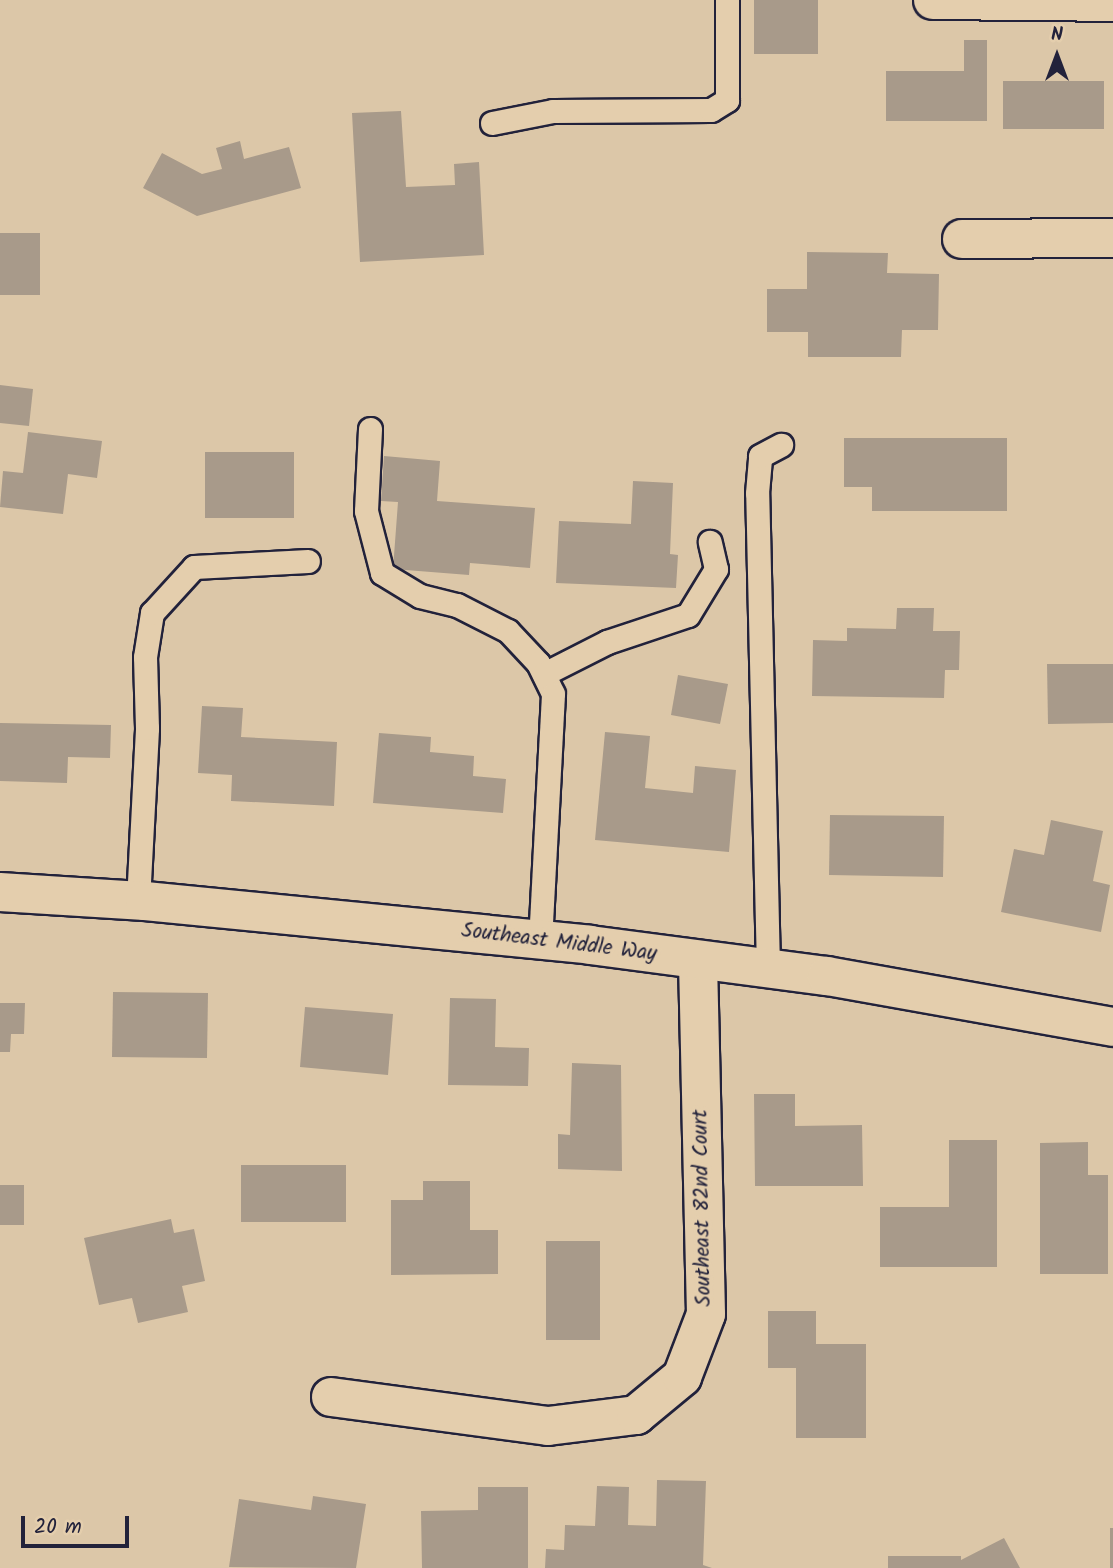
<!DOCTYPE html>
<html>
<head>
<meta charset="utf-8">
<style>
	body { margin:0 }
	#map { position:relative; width:1113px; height:1568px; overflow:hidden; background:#dcc7a8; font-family:Kalam,sans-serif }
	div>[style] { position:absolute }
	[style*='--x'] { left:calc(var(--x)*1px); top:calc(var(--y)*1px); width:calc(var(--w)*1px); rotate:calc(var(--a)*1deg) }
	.building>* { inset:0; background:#a89a8a }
	.roads { filter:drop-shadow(2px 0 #22223b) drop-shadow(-2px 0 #22223b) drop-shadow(0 2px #22223b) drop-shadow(0 -2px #22223b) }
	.lane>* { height:23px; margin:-11.5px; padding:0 11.5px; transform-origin:11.5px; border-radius:11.5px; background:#e4cead }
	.street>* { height:38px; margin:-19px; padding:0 19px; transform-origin:19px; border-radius:19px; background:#e4cead }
	.secondary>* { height:38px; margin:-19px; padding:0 19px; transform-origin:19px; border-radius:19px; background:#e4cead }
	span { translate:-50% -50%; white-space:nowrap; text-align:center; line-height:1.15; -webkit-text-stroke:7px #e4cead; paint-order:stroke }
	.street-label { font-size:21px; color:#22223b }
	.north { position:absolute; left:1022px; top:21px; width:70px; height:70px; -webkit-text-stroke:5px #e4cead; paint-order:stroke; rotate:0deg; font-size:19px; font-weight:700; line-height:28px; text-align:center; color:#22223b }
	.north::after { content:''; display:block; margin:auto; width:24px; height:32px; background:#22223b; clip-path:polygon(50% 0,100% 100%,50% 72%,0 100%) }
	.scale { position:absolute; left:21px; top:1516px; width:108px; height:32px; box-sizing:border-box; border:4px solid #22223b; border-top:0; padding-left:9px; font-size:21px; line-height:24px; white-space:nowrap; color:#22223b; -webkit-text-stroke:5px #e4cead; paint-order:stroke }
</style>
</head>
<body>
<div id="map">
	<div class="building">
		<div style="clip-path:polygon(754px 0,818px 0,818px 54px,754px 54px)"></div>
		<div style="clip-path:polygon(964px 40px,987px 40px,987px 121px,886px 121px,886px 71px,964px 71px)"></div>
		<div style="clip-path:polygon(1003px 81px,1104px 81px,1104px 129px,1003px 129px)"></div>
		<div style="clip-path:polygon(401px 111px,406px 187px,455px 185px,454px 164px,479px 162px,484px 255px,360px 262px,352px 113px)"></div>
		<div style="clip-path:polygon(240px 141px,244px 159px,289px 147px,301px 188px,197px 216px,143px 188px,162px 153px,202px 174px,222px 169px,216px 148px)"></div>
		<div style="clip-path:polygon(0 233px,40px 233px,40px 295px,0 295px)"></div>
		<div style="clip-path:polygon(807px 252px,888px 253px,887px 273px,939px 274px,938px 330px,902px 330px,901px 357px,808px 357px,808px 332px,767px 332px,767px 289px,807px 289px)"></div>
		<div style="clip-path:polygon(0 385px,33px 389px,29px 426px,0 423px)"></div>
		<div style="clip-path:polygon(28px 432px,102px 441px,97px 478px,68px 474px,63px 514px,0 507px,3px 471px,23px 473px)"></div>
		<div style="clip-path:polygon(844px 438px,1007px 438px,1007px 511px,872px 511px,872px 487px,844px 487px)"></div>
		<div style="clip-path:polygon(205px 452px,294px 452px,294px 518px,205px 518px)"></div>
		<div style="clip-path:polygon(384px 456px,440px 461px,437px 501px,535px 508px,530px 568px,470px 563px,469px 575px,393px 569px,398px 502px,381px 501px)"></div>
		<div style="clip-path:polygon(633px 481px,673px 483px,670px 554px,678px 555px,676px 588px,556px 583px,559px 521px,631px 524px)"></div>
		<div style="clip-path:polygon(897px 608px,934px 608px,933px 631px,960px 631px,959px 670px,945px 670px,944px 698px,812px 696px,813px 640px,847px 641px,847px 628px,896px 629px)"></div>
		<div style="clip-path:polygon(1047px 664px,1113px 664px,1113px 723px,1048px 724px)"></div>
		<div style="clip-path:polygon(678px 675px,728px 684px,720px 724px,671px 715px)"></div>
		<div style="clip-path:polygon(202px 706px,243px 708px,241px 737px,337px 742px,334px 806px,231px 801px,232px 775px,198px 773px)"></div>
		<div style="clip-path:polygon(0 723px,111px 725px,110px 758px,68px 757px,67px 783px,0 781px)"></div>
		<div style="clip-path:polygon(605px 732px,650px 736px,645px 788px,693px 793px,695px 766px,736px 770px,729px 852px,595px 840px)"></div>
		<div style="clip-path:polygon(379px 733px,431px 737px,430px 752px,474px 756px,473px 776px,506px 779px,503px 813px,373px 803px)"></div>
		<div style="clip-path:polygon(830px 815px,944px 816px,943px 877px,829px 875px)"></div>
		<div style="clip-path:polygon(1051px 820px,1103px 831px,1093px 881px,1110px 885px,1101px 932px,1001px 912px,1014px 849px,1044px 855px)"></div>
		<div style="clip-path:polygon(113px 992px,208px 993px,207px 1058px,112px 1057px)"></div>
		<div style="clip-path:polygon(450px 998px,496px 999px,495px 1047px,529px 1048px,528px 1086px,448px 1085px)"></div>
		<div style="clip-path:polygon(0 1003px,25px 1003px,24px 1034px,11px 1034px,10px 1052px,0 1052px)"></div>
		<div style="clip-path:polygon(305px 1007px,393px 1014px,388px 1075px,300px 1067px)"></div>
		<div style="clip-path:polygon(572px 1063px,621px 1065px,622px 1171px,558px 1169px,558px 1134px,570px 1135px)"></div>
		<div style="clip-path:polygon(754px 1094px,795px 1094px,795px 1126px,862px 1125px,863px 1186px,755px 1186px)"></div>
		<div style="clip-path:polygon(949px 1140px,997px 1140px,997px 1267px,880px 1267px,880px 1207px,949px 1207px)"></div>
		<div style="clip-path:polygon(1088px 1142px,1088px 1175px,1108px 1175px,1108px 1274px,1040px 1274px,1040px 1143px)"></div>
		<div style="clip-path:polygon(241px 1165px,346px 1165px,346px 1222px,241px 1222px)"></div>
		<div style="clip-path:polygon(423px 1181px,470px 1181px,470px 1230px,498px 1230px,498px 1274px,391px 1275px,391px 1200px,423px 1200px)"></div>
		<div style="clip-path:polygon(0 1185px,24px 1185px,24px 1225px,0 1225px)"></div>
		<div style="clip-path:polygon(171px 1219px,174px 1233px,194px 1229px,205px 1281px,182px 1286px,188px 1312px,138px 1323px,132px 1298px,99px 1305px,84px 1238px)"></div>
		<div style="clip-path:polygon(546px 1241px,600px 1241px,600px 1340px,546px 1340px)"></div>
		<div style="clip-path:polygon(768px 1311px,816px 1311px,816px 1344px,866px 1344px,866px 1438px,796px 1438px,796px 1368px,768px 1368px)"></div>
		<div style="clip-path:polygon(657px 1480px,706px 1481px,703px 1565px,712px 1568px,545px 1568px,546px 1549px,564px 1550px,565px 1525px,595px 1526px,597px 1486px,629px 1487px,628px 1525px,656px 1526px)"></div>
		<div style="clip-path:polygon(478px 1487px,528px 1487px,528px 1568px,422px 1568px,421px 1511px,478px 1510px)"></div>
		<div style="clip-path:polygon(313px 1496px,366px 1504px,356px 1568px,229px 1567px,239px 1499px,311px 1510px)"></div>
		<div style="clip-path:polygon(1110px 1528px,1113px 1528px,1113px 1568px,1110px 1568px)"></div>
		<div style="clip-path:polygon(1004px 1538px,1020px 1568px,888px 1568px,888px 1556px,961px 1556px,961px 1560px)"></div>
	</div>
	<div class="roads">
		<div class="lane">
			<div style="--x:492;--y:123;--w:62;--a:-11.1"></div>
			<div style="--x:553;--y:111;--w:158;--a:-0.4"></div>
			<div style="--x:711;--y:110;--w:19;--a:-32"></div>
			<div style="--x:727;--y:100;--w:100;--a:-90"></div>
			<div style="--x:370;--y:429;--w:82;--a:92.8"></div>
			<div style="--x:366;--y:511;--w:64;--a:75.5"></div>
			<div style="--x:382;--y:573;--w:44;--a:31.2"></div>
			<div style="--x:420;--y:596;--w:38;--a:14"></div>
			<div style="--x:457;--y:605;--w:57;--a:27"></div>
			<div style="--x:508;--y:631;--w:44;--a:46.8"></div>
			<div style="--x:538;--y:663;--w:34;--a:64"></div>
			<div style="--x:553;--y:694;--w:246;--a:93"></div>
			<div style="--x:544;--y:674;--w:71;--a:-26.9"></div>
			<div style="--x:607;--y:642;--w:85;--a:-18.4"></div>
			<div style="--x:688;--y:615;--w:54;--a:-58.7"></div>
			<div style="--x:716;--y:569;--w:28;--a:-103"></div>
			<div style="--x:138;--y:901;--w:173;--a:-87"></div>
			<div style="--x:147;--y:728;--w:71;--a:-91.6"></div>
			<div style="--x:145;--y:657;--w:45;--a:-81"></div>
			<div style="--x:152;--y:613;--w:62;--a:-47.6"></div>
			<div style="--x:194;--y:567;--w:114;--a:-3"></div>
			<div style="--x:768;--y:969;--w:476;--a:-91.3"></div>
			<div style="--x:757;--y:493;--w:37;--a:-85"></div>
			<div style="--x:760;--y:456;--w:24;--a:-28"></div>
		</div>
		<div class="street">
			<div style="--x:933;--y:0;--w:180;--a:0.6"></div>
			<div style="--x:962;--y:239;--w:151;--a:-0.4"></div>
			<div style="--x:331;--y:1397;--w:219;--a:7.6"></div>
			<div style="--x:548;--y:1426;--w:89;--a:-7.1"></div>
			<div style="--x:636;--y:1415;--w:60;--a:-39.6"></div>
			<div style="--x:682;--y:1377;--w:67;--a:-69.1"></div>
			<div style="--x:706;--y:1314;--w:353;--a:-91.3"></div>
		</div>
		<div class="secondary">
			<div style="--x:0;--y:892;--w:145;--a:3.6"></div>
			<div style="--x:145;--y:901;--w:447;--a:5.6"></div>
			<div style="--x:590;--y:945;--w:239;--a:7.5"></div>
			<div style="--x:827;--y:976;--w:291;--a:10.1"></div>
		</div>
	</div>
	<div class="street-label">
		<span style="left:559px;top:943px;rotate:7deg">Southeast Middle Way</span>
		<span style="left:703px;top:1208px;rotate:-91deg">Southeast 82nd Court</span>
	</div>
	<div class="north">N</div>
	<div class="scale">20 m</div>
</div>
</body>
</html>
